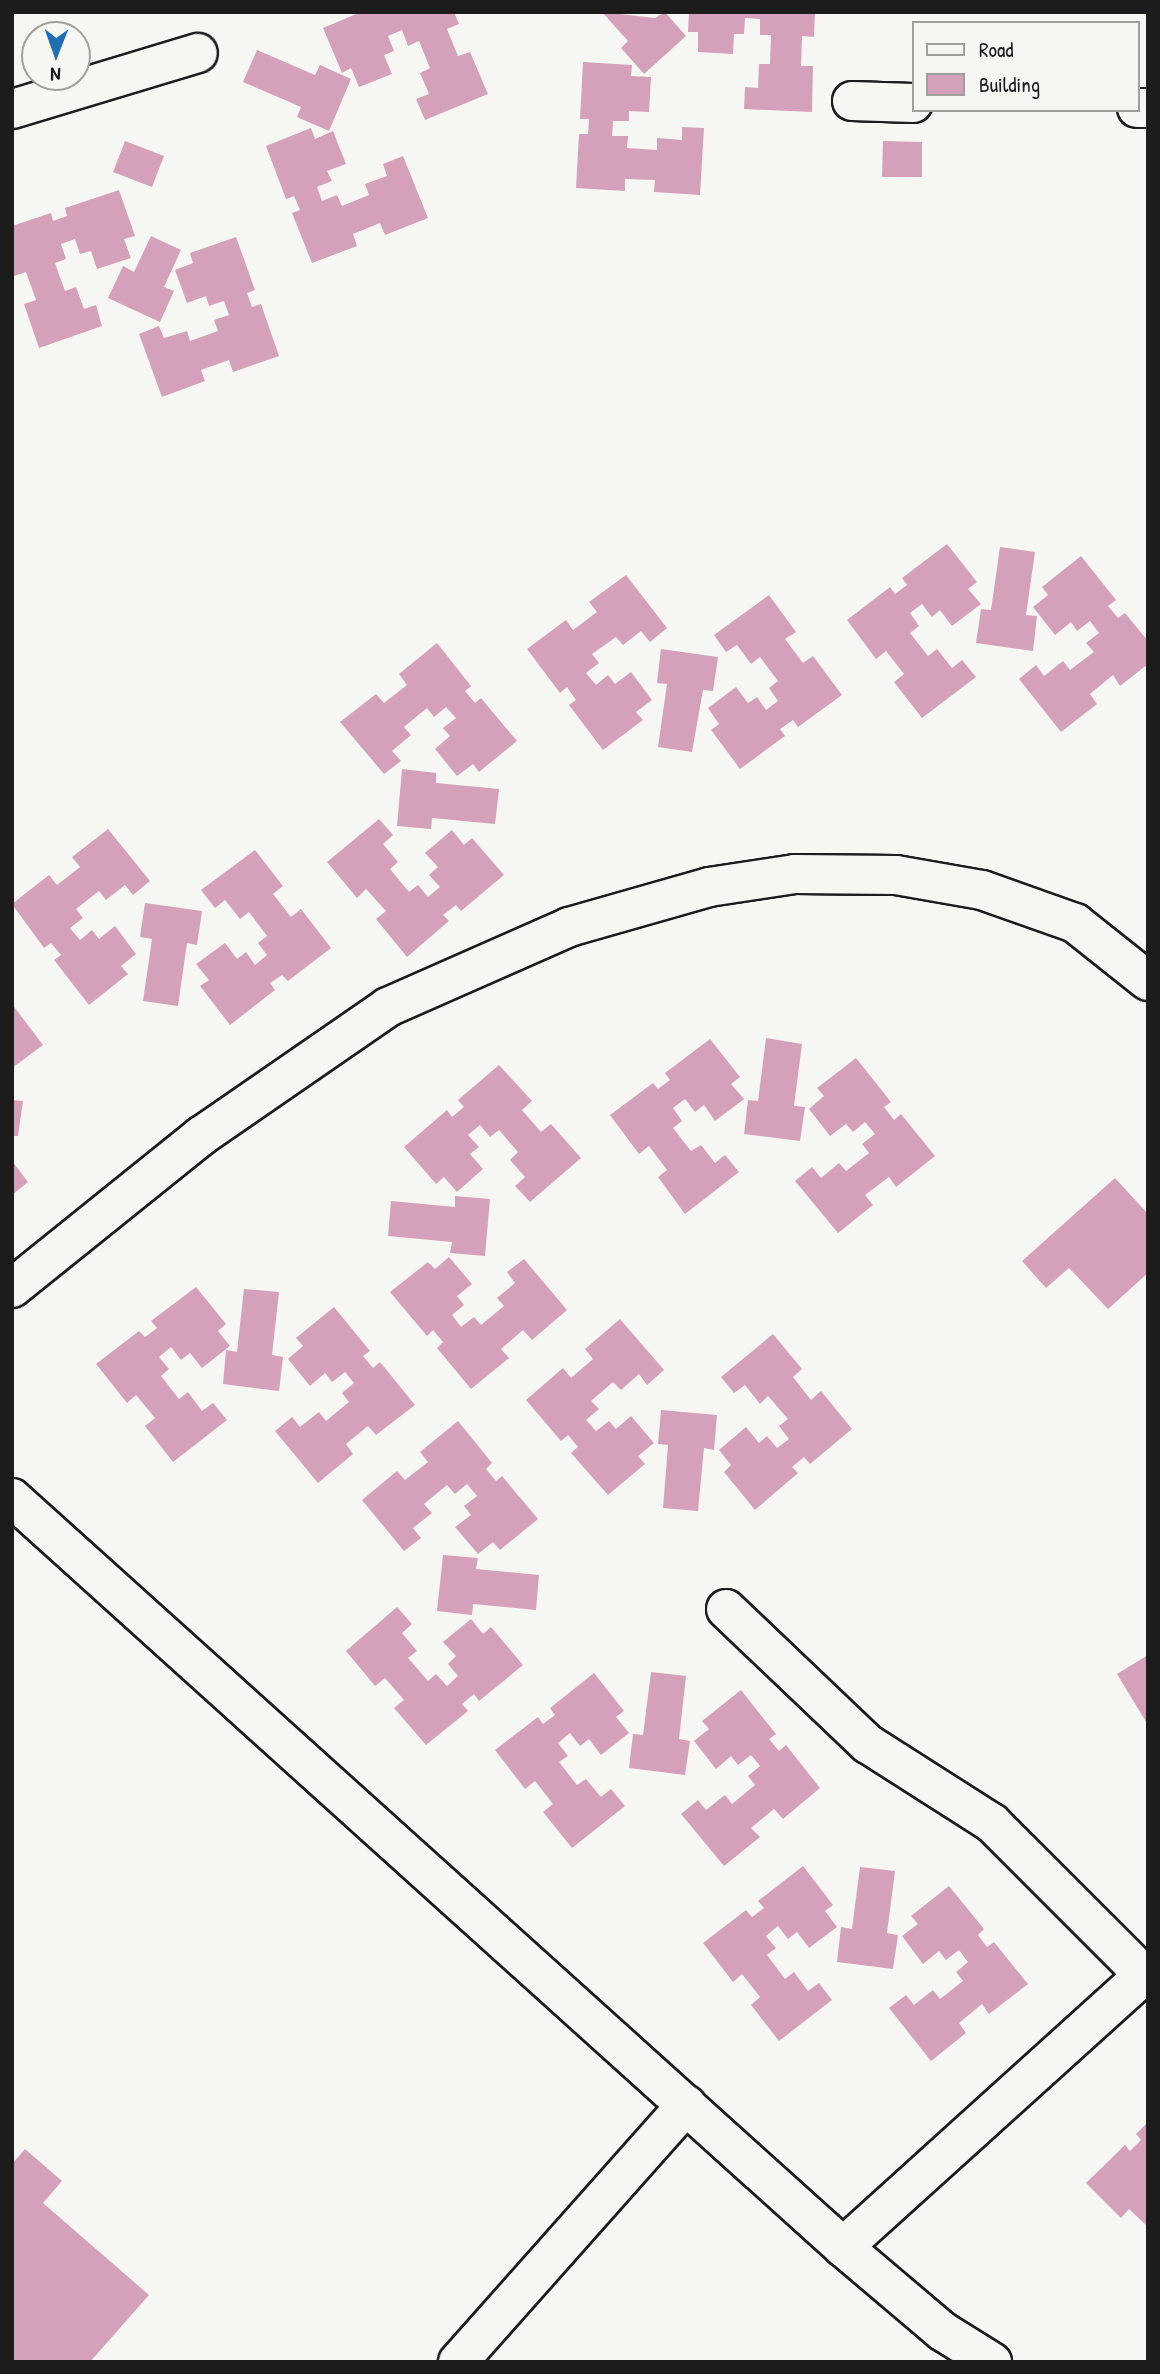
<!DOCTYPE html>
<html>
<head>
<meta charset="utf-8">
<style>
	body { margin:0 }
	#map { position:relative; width:1160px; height:2374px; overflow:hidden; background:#f6f6f2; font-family:"Patrick Hand",sans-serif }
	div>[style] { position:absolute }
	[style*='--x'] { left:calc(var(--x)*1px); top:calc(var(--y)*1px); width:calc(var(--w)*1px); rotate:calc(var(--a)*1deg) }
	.building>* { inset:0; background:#d5a1ba }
	.roads { filter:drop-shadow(2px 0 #1c1c1c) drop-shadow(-2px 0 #1c1c1c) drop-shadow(0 2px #1c1c1c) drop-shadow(0 -2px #1c1c1c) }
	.street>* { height:38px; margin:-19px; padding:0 19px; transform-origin:19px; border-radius:19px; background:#f6f6f2 }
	span { translate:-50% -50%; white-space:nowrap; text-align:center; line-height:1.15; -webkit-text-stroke:7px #f6f6f2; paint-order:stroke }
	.frame { position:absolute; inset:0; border:14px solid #1c1c1c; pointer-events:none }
	.legend { position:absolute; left:912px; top:21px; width:228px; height:91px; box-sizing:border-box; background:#f6f6f2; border:2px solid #9f9f9c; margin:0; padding:9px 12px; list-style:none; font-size:21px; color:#1c1c1c }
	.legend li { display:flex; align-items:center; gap:14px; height:35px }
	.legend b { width:35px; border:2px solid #9f9f9c }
	.north { position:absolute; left:21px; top:21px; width:70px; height:70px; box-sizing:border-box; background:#f6f6f2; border:2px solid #9f9f9c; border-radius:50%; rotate:181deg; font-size:19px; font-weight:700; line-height:28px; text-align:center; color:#1c1c1c }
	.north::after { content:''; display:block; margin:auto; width:24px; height:32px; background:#1f6fb2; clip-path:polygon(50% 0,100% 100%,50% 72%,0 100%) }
</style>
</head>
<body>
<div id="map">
	<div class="building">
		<div style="clip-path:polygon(361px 12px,454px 12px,459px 24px,447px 29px,458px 56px,470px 52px,488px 94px,425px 120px,416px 99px,429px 94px,420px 73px,430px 68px,419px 41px,408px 46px,402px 30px,388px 36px,394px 51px,384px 55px,392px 74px,359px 87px,351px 68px,342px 73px,323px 28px)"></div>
		<div style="clip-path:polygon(602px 12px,655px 18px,665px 12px,686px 36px,644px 74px,621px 48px,628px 41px)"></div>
		<div style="clip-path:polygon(689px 12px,815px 12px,814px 37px,802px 36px,801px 66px,813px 66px,812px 112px,744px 109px,745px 87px,758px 88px,759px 64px,770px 64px,771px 35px,760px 35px,760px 19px,745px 18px,744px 34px,734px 34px,733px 54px,698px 52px,698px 32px,688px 32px)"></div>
		<div style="clip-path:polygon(257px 50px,315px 75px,320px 65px,351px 79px,329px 131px,297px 117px,301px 107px,243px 82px)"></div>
		<div style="clip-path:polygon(583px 62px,632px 65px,631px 76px,651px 77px,649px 112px,629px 111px,629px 121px,613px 121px,612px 136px,628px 136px,627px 148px,657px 150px,657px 138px,682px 140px,682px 127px,704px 128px,700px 195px,654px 192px,655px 180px,625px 179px,625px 191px,576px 188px,579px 134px,588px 134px,589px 119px,580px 119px)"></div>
		<div style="clip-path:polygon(311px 128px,315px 139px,333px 131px,346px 164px,327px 171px,332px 181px,317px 187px,322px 201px,337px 195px,342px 206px,369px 195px,365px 184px,387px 176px,383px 164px,403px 156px,428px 218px,385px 235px,380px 223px,353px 234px,357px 246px,312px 263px,292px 213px,300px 210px,294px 196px,286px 199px,266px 146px)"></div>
		<div style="clip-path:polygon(125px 141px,164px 156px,152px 187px,113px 172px)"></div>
		<div style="clip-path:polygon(883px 141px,922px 142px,922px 177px,882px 177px)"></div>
		<div style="clip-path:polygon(119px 190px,135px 236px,124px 239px,131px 258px,97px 269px,91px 251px,80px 254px,75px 239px,61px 244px,66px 259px,55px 263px,65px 291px,76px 287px,84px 309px,96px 305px,102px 326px,39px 348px,24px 304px,36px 300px,26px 272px,14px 276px,12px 270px,12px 226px,51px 213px,53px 221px,67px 216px,65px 208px)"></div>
		<div style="clip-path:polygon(151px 236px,181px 250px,164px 287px,174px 291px,160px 322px,108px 298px,123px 266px,134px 272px)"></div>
		<div style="clip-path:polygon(236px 237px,255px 290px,247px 293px,252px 307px,261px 304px,279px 356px,233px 372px,229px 360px,201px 370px,205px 381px,162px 397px,139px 334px,159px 326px,164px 338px,187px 331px,190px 341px,218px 331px,214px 320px,229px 315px,224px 301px,209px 306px,206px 296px,187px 303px,175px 270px,193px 263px,190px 253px)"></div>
		<div style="clip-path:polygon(947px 544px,977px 582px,968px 589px,981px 604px,952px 626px,940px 610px,932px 617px,922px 604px,910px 613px,919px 626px,910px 633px,928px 656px,937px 649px,952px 668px,962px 660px,976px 677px,922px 718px,894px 682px,904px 674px,886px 651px,876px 659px,847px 620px,890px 587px,895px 594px,907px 585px,902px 578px)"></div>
		<div style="clip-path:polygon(1000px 547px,1035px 552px,1026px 615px,1037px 616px,1033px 651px,976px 643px,981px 609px,991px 610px)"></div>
		<div style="clip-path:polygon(1081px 556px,1116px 600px,1108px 606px,1118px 618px,1125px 613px,1148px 641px,1148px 664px,1120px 686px,1113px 675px,1090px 694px,1097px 704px,1061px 732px,1019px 679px,1036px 665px,1044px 676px,1063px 661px,1070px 670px,1094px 652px,1086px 643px,1099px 633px,1090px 621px,1077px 631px,1071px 622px,1055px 635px,1033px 607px,1048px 595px,1042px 587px)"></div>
		<div style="clip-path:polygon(626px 575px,667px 628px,650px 642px,641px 631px,623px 645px,616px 637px,592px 654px,599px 663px,586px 673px,596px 685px,608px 675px,615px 684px,631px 672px,652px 700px,636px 712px,643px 720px,603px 750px,569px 705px,576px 700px,567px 687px,560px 693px,527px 649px,566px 620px,573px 630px,597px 612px,589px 602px)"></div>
		<div style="clip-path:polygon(769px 595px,796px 632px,785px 639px,803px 663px,813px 656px,842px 695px,798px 727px,793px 720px,780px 729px,785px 736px,740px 769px,711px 730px,719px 724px,708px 708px,736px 687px,748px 703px,757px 697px,766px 710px,778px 701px,769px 688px,778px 681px,760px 657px,751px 664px,737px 645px,726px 652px,714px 635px)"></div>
		<div style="clip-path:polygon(437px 643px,471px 686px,465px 691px,475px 703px,481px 698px,517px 741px,479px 772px,473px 764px,457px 776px,435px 749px,450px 736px,443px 728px,456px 718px,446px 707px,434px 717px,427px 708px,404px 727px,411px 735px,392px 751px,401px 761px,384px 774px,340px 722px,376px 694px,384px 703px,407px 685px,399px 674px)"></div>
		<div style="clip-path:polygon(661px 649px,718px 657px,713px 691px,703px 690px,692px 752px,658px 747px,667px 684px,657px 683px)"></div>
		<div style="clip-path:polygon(402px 769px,436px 773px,436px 783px,499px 789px,495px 824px,432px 818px,431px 829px,397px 826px)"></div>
		<div style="clip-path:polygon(379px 819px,393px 835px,383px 844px,398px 862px,390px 869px,409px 892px,418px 885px,428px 897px,440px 887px,429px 875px,438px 867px,425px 853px,452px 830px,464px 845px,472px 838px,504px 875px,461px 911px,456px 905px,443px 915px,449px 921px,407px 957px,376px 919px,386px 911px,366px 889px,357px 898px,327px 862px)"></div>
		<div style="clip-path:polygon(108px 829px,150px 881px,133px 895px,125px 885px,106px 900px,99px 891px,76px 909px,83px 918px,70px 928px,80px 940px,92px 930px,99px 939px,115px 926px,136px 954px,121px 966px,128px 974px,89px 1005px,54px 960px,61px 955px,51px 943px,44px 948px,12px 904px,49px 875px,57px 885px,80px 867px,72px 857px)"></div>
		<div style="clip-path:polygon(255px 850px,283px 886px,273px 894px,291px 917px,301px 909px,331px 948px,288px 981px,282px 975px,270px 983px,275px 990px,230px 1025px,200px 986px,209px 980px,196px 964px,225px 943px,237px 959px,246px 952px,255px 965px,267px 955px,258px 943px,267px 936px,249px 912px,240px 919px,225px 900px,215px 908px,201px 890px)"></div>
		<div style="clip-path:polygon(145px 903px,202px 911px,197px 945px,187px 943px,178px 1006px,143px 1001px,152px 939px,140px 937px)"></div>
		<div style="clip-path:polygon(12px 1004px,43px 1045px,12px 1068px)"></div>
		<div style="clip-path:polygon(766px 1038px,802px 1044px,794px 1106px,805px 1107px,800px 1141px,744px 1134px,748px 1100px,758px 1101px)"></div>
		<div style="clip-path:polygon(710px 1039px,740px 1077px,731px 1084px,744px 1099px,715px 1121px,704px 1105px,695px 1112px,685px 1099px,673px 1108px,682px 1121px,673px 1128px,691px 1151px,701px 1145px,715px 1163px,725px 1155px,739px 1172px,685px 1214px,658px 1177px,667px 1170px,649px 1146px,639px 1154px,610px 1115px,653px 1083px,658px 1089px,670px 1080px,665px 1073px)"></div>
		<div style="clip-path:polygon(856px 1058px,891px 1102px,884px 1107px,894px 1120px,901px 1114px,935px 1156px,896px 1187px,889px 1177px,865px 1195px,873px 1205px,838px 1233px,795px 1181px,812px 1167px,821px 1178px,839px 1163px,846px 1171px,869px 1153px,862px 1144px,875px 1134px,865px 1122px,853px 1132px,846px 1124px,830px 1136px,809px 1109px,824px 1096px,817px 1088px)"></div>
		<div style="clip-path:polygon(499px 1065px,532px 1101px,522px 1110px,541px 1132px,551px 1124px,581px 1158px,530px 1202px,515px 1186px,525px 1177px,510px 1160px,518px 1152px,499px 1130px,490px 1137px,480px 1125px,468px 1135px,479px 1147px,470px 1154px,483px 1169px,457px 1192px,444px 1177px,436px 1184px,404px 1147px,447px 1110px,452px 1117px,464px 1107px,458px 1100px)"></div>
		<div style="clip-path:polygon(12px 1100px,23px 1101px,18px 1136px,12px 1136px)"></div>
		<div style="clip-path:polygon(12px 1161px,28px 1182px,12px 1195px)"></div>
		<div style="clip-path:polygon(1115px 1178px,1148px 1214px,1148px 1273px,1108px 1309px,1069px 1268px,1046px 1288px,1022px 1261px)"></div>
		<div style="clip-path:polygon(455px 1196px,490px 1199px,485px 1256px,450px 1253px,452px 1242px,388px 1236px,391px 1201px,455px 1207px)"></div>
		<div style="clip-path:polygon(449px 1257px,472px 1284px,457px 1296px,464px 1305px,452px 1315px,461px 1327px,474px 1317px,481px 1325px,504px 1306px,497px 1298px,515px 1283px,507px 1272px,524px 1259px,567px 1310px,532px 1340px,523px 1330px,501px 1349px,509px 1358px,471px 1389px,437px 1348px,443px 1342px,433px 1330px,427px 1336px,390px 1292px,428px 1262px,435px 1269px)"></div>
		<div style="clip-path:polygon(196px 1287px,226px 1324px,218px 1331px,230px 1346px,202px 1368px,190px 1353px,181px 1360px,171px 1347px,159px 1357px,169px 1369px,161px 1376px,179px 1399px,188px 1392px,202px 1411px,213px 1403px,227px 1420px,173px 1462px,145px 1426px,155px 1418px,136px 1395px,127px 1403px,96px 1364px,139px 1331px,145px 1337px,157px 1328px,151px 1321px)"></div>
		<div style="clip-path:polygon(244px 1289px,279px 1292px,272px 1355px,283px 1357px,279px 1391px,223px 1384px,226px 1350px,237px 1352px)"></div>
		<div style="clip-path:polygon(334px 1307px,370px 1351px,363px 1356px,373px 1368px,380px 1362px,415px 1405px,376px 1435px,368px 1426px,346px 1444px,353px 1454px,318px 1483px,275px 1431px,292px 1417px,300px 1427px,319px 1412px,326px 1421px,349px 1402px,342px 1393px,354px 1383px,345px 1372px,332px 1382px,325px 1373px,310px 1386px,288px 1359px,303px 1346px,296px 1338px)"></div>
		<div style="clip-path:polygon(620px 1319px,664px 1370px,647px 1385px,639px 1374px,621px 1390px,613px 1382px,591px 1401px,599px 1409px,586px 1420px,596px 1431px,609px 1421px,616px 1429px,631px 1416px,654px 1443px,638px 1456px,645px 1464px,608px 1495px,571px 1453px,578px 1447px,568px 1435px,561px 1441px,526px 1400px,563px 1368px,571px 1378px,593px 1359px,585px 1349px)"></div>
		<div style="clip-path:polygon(773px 1334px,802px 1369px,793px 1377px,811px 1400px,821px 1391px,852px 1429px,810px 1464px,804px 1457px,792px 1467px,798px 1473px,755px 1510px,724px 1472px,731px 1465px,719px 1450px,746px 1427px,759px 1443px,767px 1436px,777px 1448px,789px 1439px,779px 1426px,788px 1419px,768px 1396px,760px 1404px,745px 1385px,734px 1393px,721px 1377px)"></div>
		<div style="clip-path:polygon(661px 1410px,717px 1415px,714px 1450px,704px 1448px,698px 1511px,663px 1508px,668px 1445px,658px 1444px)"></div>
		<div style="clip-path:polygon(458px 1421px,492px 1463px,486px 1469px,496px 1481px,502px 1476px,538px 1519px,500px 1550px,493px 1542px,478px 1554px,455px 1527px,471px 1515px,464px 1506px,477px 1496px,467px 1484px,455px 1494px,447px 1485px,424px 1504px,432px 1513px,413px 1528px,421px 1538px,404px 1551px,362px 1500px,397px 1471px,405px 1480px,428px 1462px,420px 1452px)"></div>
		<div style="clip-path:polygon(443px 1555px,478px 1558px,476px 1569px,539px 1575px,536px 1610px,473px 1604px,472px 1615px,437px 1611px)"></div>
		<div style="clip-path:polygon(397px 1607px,412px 1624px,402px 1633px,417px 1651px,408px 1658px,428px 1681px,436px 1674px,447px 1686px,458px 1676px,448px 1664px,456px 1656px,443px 1642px,471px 1619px,483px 1634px,491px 1627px,523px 1665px,479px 1701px,474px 1694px,462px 1704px,468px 1711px,426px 1745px,394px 1708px,404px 1700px,385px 1678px,375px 1686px,346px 1651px)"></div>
		<div style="clip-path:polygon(1148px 1655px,1148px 1725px,1117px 1674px)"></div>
		<div style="clip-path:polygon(651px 1672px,686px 1676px,679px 1739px,690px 1741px,685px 1775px,629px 1768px,633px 1734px,643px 1735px)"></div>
		<div style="clip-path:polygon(594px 1673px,624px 1711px,616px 1717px,629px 1733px,601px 1755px,589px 1739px,580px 1746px,570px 1733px,558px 1743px,568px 1756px,559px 1762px,577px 1785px,586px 1779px,601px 1797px,611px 1789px,625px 1806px,572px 1848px,543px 1812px,553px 1804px,535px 1781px,525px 1789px,495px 1750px,538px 1717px,543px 1724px,555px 1715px,550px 1708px)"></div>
		<div style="clip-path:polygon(741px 1690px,776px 1734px,769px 1739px,779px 1751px,786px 1745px,820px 1788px,783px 1819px,774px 1809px,751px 1828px,760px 1837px,724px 1866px,681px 1814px,698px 1800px,706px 1810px,725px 1795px,732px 1804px,755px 1785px,748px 1776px,760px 1766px,751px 1755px,738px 1765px,731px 1756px,716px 1769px,694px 1741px,709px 1729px,702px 1721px)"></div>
		<div style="clip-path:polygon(803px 1866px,833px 1905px,825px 1911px,837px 1927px,809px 1948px,797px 1932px,788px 1939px,778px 1926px,766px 1936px,776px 1948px,767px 1955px,785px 1979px,794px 1972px,808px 1991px,819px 1983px,832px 2000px,779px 2041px,751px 2005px,760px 1997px,742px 1974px,733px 1982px,703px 1943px,746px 1910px,752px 1917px,764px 1908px,758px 1901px)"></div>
		<div style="clip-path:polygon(860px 1867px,895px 1871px,887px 1933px,898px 1935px,893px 1969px,837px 1962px,841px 1927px,852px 1929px)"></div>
		<div style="clip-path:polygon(949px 1886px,984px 1929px,978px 1935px,987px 1947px,994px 1942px,1028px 1984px,989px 2014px,982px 2004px,959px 2023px,966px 2033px,931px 2061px,889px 2008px,906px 1995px,914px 2005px,933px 1990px,940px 1999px,963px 1981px,956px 1972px,968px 1962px,959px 1950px,946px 1960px,939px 1951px,923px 1964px,902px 1936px,918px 1924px,911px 1916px)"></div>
		<div style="clip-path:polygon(1148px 2122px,1147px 2168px,1148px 2227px,1129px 2209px,1121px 2218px,1086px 2183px,1125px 2145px,1130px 2151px,1141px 2140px,1136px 2134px)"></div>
		<div style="clip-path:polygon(25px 2149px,62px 2181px,43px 2203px,149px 2295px,90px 2362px,12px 2362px,12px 2164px)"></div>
	</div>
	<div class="roads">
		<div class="street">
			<div style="--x:852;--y:101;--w:61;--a:1.9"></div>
			<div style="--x:1137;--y:108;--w:11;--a:0"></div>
			<div style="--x:12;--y:109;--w:194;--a:-16.8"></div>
			<div style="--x:12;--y:1288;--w:243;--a:-38.8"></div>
			<div style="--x:201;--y:1136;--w:227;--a:-34.6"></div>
			<div style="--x:388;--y:1007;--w:198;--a:-23.8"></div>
			<div style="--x:569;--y:927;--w:146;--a:-15.9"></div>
			<div style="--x:709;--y:887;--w:87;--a:-8.6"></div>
			<div style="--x:795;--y:874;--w:101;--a:0.6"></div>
			<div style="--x:896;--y:875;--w:87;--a:9.9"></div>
			<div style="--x:982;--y:890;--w:99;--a:19.5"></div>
			<div style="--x:1075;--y:923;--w:93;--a:38.5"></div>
			<div style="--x:12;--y:1498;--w:1119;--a:42.03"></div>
			<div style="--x:843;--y:2247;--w:130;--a:40.3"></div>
			<div style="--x:942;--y:2331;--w:59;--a:31.8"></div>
			<div style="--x:726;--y:1609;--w:196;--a:43.6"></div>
			<div style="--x:868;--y:1744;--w:147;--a:32.5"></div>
			<div style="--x:992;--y:1823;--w:215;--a:45"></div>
			<div style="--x:843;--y:2247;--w:411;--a:-42.1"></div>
			<div style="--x:458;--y:2362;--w:344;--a:-48.4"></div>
		</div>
	</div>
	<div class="frame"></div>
	<ul class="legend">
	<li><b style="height:9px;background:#f6f6f2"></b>Road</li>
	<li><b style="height:19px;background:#d5a1ba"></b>Building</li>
	</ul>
	<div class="north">N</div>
</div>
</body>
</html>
